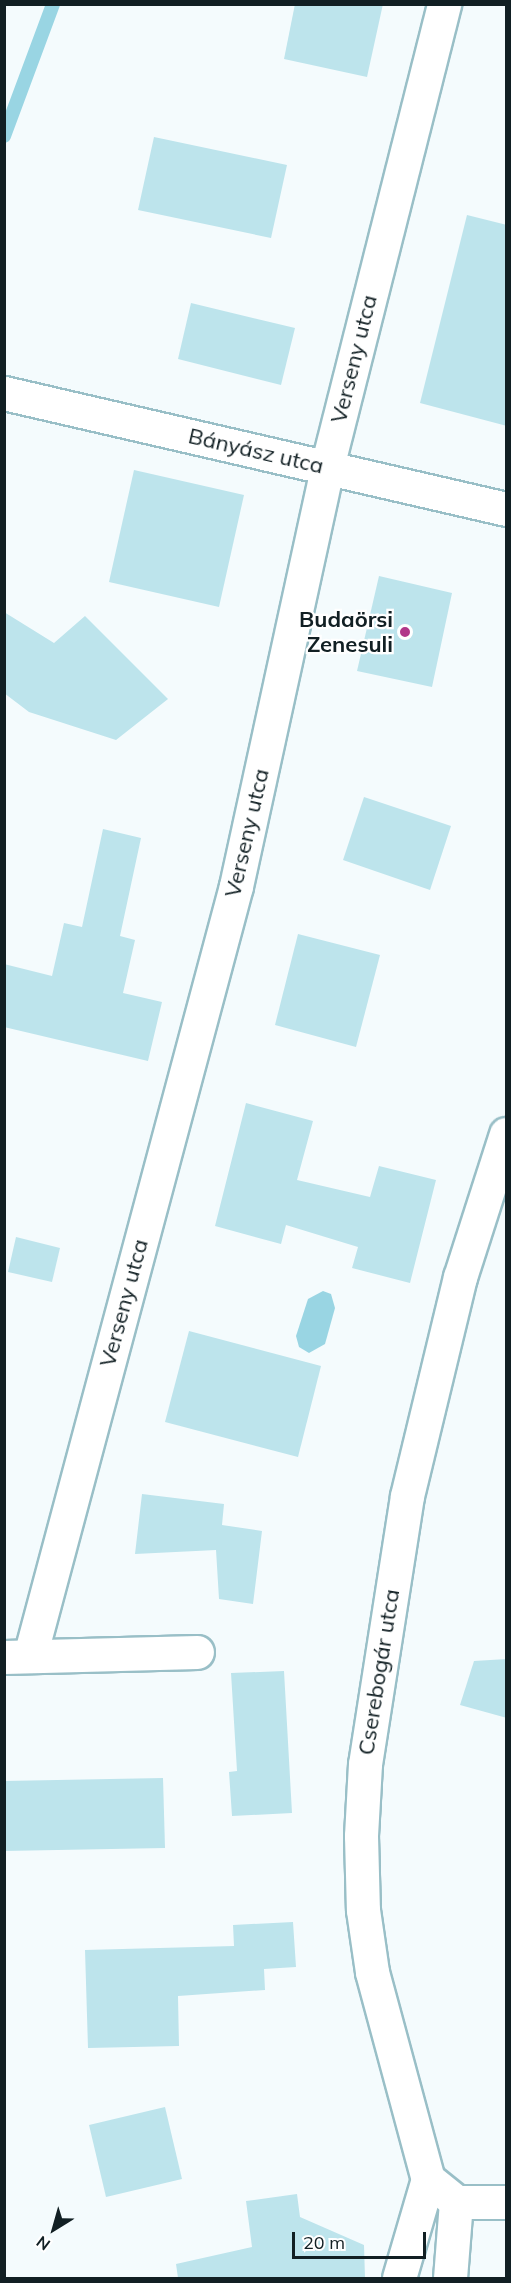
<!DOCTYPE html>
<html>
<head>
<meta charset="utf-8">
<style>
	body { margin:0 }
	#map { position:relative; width:511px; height:2283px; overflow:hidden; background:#f4fbfd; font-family:Mulish,sans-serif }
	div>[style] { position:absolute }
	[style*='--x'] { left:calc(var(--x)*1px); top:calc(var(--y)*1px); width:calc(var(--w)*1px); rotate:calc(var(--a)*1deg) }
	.water>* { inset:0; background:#99d5e3 }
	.stream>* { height:14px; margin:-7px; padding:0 7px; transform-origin:7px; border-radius:7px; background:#99d5e3 }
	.building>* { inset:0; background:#bde4ec }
	.roads { filter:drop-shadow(2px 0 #99bfc7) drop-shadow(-2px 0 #99bfc7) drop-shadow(0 2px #99bfc7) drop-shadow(0 -2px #99bfc7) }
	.minor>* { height:33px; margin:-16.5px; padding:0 16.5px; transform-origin:16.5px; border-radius:16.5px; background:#fff }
	.dots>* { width:16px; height:16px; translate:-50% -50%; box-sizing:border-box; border:3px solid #fff; border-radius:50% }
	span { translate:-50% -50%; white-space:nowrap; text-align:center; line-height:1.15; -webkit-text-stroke:4.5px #fff; paint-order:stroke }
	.street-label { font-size:22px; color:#111f23 }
	.poi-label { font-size:22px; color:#111f23; font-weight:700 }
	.right { translate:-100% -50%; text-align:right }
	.frame { position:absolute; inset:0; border:6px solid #111f23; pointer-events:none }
	.north { position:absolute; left:24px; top:2199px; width:60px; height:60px; -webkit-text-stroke:4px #fff; paint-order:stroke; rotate:217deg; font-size:16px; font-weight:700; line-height:24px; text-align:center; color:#111f23 }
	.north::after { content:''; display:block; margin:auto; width:21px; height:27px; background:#111f23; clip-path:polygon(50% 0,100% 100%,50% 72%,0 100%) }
	.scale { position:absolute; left:292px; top:2232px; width:134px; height:27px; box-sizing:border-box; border:3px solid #111f23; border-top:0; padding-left:8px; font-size:18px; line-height:21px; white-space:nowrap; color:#111f23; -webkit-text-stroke:4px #fff; paint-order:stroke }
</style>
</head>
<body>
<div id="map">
	<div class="water">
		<div style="clip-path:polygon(323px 1291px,331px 1294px,335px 1308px,325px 1344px,309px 1353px,299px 1347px,296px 1336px,308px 1299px)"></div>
	</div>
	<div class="stream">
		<div style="--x:4;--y:136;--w:141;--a:-69.6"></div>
	</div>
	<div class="building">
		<div style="clip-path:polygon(295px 4px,383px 4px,367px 77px,284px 59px)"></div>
		<div style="clip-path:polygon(154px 137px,287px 165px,271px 238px,138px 210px)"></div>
		<div style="clip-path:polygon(467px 215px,507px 225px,507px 426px,420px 403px)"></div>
		<div style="clip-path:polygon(191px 303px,295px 328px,281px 385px,178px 359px)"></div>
		<div style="clip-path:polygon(134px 470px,244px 495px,219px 607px,109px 582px)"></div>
		<div style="clip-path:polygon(379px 576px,452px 593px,432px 687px,357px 671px)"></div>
		<div style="clip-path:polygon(4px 612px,54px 643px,85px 616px,168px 699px,116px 740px,29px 712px,4px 693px)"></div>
		<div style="clip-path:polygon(364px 797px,451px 826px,430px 890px,343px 860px)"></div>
		<div style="clip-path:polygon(103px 829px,141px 838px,120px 936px,135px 940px,123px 993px,162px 1002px,148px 1061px,4px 1027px,4px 964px,52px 976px,64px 923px,82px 927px)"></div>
		<div style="clip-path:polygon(298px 934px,380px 955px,356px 1047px,275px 1025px)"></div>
		<div style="clip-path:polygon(246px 1103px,313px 1121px,297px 1180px,370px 1197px,379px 1166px,436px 1180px,410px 1283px,352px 1268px,358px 1247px,286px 1225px,281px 1244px,215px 1226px)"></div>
		<div style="clip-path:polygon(16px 1237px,60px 1248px,52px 1282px,8px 1272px)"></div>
		<div style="clip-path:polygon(189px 1331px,321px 1366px,298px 1457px,165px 1422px)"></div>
		<div style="clip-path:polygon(142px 1494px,224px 1504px,222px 1525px,262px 1531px,253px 1604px,219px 1599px,216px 1550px,135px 1554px)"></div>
		<div style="clip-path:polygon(507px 1659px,507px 1718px,460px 1705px,474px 1661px)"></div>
		<div style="clip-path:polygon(284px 1671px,292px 1813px,232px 1816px,229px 1772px,237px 1771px,231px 1673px)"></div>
		<div style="clip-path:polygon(163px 1778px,165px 1848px,4px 1851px,4px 1781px)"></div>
		<div style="clip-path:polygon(293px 1922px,296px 1967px,264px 1969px,265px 1990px,178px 1996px,179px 2046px,88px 2048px,85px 1950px,234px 1946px,233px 1925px)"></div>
		<div style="clip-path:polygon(165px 2107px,182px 2179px,106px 2197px,89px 2125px)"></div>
		<div style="clip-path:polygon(297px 2194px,300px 2217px,364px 2245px,365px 2278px,178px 2278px,176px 2264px,252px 2247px,246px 2201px)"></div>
	</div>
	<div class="roads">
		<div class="minor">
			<div style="--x:4;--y:393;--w:515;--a:13.01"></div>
			<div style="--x:506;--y:1134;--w:150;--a:107.8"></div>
			<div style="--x:460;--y:1277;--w:225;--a:103.6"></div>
			<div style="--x:407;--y:1496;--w:271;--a:98.9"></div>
			<div style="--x:365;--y:1764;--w:72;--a:93.2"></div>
			<div style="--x:361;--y:1836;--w:74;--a:88.5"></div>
			<div style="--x:363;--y:1910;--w:63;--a:81.7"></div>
			<div style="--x:372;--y:1972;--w:214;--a:74.9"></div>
			<div style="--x:428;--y:2179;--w:36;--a:39"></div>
			<div style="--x:456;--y:2202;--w:50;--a:0"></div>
			<div style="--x:30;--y:1656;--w:797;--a:-75.02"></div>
			<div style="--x:236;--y:886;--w:429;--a:-77.7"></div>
			<div style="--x:327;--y:467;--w:478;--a:-75.8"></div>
			<div style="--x:4;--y:1657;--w:193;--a:-1.5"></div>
			<div style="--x:399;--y:2278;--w:103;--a:-73.7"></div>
			<div style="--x:450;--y:2278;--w:76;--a:-85.5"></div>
		</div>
	</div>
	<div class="dots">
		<div style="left:405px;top:632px;background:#b13789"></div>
	</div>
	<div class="street-label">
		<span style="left:354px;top:359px;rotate:-76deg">Verseny utca</span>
		<span style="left:256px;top:451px;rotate:13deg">Bányász utca</span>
		<span style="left:247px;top:833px;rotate:-77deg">Verseny utca</span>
		<span style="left:124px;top:1303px;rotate:-75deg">Verseny utca</span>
		<span style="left:379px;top:1672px;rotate:-81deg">Cserebogár utca</span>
	</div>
	<div class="poi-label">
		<span class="right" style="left:393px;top:632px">Budaörsi<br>Zenesuli</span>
	</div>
	<div class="frame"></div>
	<div class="north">N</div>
	<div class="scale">20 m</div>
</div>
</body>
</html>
